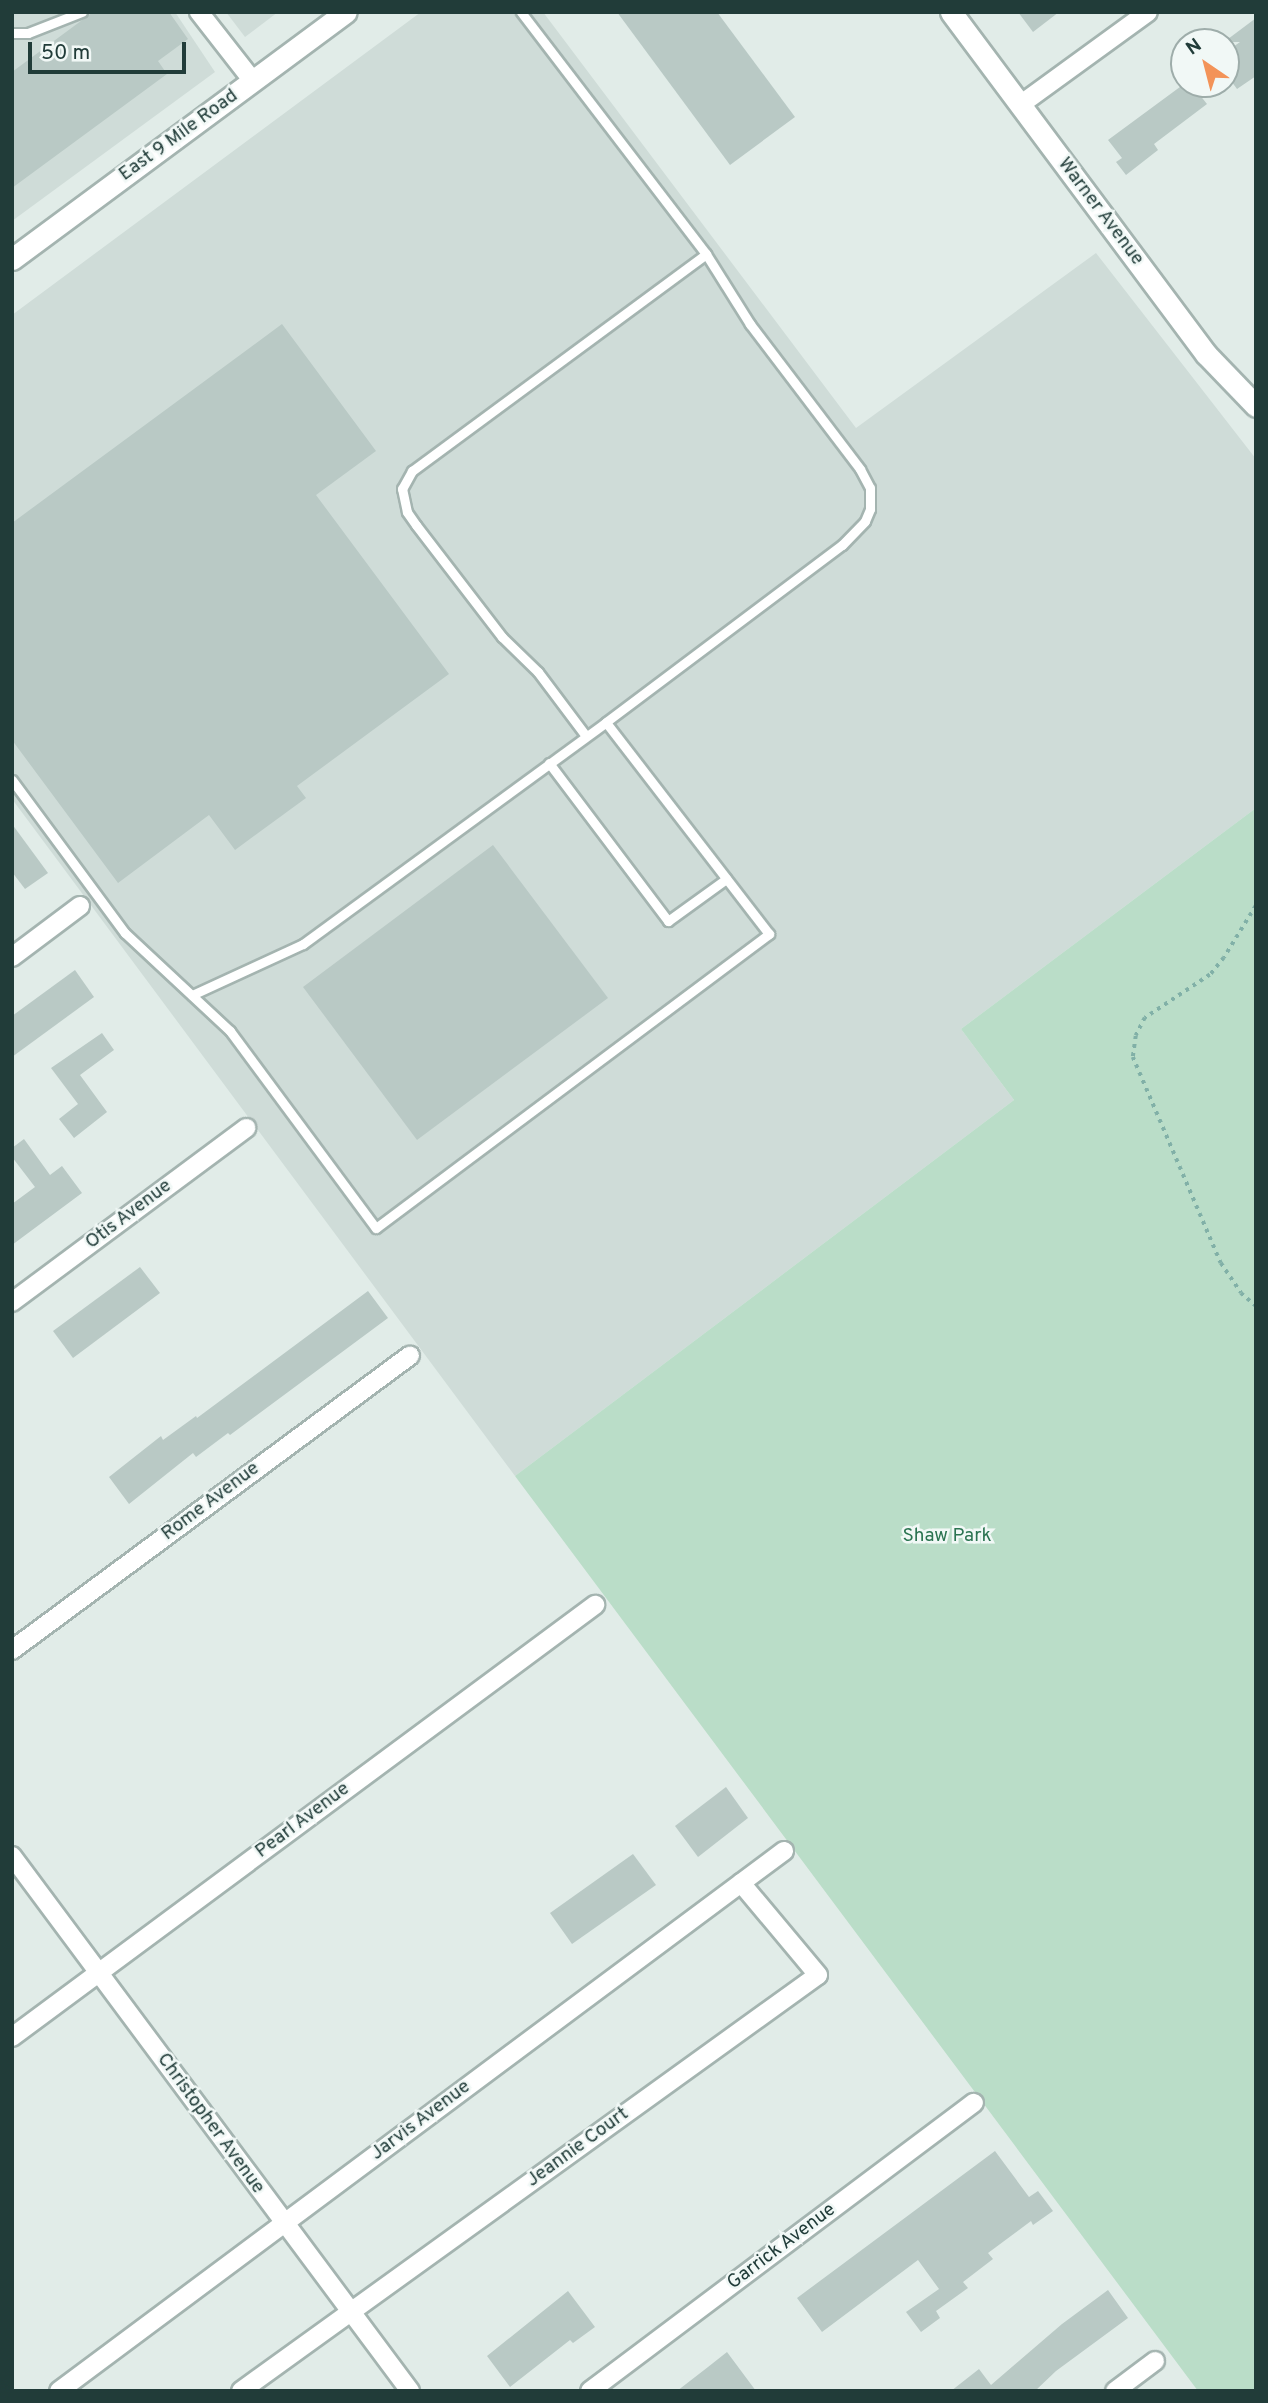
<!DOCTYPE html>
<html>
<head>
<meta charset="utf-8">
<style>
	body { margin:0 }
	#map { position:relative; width:1268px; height:2403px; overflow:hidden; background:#e1ece8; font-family:Overpass,sans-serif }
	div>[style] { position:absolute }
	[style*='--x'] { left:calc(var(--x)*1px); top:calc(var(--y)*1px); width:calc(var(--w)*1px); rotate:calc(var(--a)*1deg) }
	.built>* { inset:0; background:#cfdcd8 }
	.green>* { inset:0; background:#baddc8 }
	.building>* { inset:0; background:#b9c9c5 }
	.path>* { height:3.5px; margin-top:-1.75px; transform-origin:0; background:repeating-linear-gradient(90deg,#81b0a7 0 3.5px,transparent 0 8.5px) }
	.roads { filter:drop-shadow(2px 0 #a4b4b0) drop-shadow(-2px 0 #a4b4b0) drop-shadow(0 2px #a4b4b0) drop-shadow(0 -2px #a4b4b0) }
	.lane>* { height:9px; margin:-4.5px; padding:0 4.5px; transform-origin:4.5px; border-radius:4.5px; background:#fff }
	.street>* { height:18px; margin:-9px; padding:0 9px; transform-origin:9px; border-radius:9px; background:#fff }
	.secondary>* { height:21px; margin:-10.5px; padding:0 10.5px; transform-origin:10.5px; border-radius:10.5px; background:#fff }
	span { translate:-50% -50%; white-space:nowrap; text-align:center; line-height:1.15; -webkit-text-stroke:5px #f1f8f6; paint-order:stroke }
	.street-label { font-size:19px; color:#213c39 }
	.park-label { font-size:19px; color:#2b7451 }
	.frame { position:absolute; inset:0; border:14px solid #213c39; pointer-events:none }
	.north { position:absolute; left:1170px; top:28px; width:70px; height:70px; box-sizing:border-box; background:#f1f8f6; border:2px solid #9eadaa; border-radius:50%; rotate:325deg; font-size:19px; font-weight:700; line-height:28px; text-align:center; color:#213c39 }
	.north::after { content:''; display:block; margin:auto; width:24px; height:32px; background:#f39358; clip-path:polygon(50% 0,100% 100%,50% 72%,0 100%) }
	.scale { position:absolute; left:28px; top:42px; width:158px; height:32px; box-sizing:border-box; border:4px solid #213c39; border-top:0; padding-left:9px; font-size:21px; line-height:24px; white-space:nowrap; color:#213c39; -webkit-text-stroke:5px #f1f8f6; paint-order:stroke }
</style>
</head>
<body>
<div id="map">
	<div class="built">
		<div style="clip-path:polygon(12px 12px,175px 12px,215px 72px,12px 221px)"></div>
		<div style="clip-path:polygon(226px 12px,278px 12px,245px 37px)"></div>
		<div style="clip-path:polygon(421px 12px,543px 12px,856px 428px,1096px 253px,1256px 459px,1256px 808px,961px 1029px,1014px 1100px,515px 1476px,12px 799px,12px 315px)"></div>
	</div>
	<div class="green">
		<div style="clip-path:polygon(1256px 808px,1256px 2391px,1198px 2391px,515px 1476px,1014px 1100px,961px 1029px)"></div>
	</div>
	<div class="building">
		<div style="clip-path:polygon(93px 12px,169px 12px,188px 39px,158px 61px,167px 74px,12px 188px,12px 72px)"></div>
		<div style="clip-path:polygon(617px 12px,717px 12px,795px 117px,730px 165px)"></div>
		<div style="clip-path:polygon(1018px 12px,1059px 12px,1033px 32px)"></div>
		<div style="clip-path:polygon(1256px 18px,1256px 76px,1237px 89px,1226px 74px,1226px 52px,1240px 42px,1224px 42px)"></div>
		<div style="clip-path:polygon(1184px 84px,1191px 84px,1207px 104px,1154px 144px,1158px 150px,1126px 175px,1116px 162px,1122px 158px,1108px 140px)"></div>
		<div style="clip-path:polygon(282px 324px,376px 451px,316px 495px,449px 674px,297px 786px,306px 798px,235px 850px,209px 815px,118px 883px,12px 740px,12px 523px)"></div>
		<div style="clip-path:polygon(12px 824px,48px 873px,25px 889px,12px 872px)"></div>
		<div style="clip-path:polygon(493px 845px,608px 998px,417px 1140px,303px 987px)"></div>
		<div style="clip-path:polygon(75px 970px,94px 997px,12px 1057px,12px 1016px)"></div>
		<div style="clip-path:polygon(102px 1033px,114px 1050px,80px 1075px,107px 1112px,74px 1138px,59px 1119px,78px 1104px,51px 1068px)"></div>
		<div style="clip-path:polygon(24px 1139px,50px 1175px,62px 1166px,82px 1193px,12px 1245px,12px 1204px,35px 1187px,12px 1157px,12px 1148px)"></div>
		<div style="clip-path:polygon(140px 1267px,160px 1293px,73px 1358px,53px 1331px)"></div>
		<div style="clip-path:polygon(368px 1291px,388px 1318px,230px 1435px,228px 1433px,196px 1457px,193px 1453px,129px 1504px,109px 1477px,161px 1436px,163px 1440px,196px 1416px,197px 1418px)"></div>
		<div style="clip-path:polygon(726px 1787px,748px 1818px,698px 1857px,675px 1826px)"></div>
		<div style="clip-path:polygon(633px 1854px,656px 1885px,572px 1944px,550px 1913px)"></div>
		<div style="clip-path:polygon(995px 2151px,1029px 2197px,1038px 2191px,1053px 2211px,1033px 2225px,1031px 2221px,988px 2253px,993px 2259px,963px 2282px,968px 2288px,936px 2311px,940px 2318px,921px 2332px,906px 2312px,939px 2289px,918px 2260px,822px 2332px,797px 2298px)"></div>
		<div style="clip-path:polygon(1108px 2290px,1128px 2318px,1056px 2371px,1035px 2391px,951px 2391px,979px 2369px,991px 2385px,1062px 2324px)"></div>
		<div style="clip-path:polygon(568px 2291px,595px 2327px,573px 2343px,570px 2340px,510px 2387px,487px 2356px)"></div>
		<div style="clip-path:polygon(727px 2352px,756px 2391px,677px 2391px,708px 2367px)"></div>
	</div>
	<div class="path">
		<div style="--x:1256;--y:906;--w:61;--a:121.6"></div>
		<div style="--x:1224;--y:958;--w:22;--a:129"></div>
		<div style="--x:1210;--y:975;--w:78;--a:146.5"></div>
		<div style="--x:1145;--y:1018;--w:20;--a:117"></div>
		<div style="--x:1136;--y:1036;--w:21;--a:98"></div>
		<div style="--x:1133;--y:1057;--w:224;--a:66.9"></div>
		<div style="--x:1221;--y:1263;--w:36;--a:56"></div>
		<div style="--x:1241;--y:1293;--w:20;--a:41"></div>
	</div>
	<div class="roads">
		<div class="lane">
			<div style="--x:12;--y:33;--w:16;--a:0"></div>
			<div style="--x:28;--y:33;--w:58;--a:-21.3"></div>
			<div style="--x:586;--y:736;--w:80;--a:-126.9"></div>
			<div style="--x:538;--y:672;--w:50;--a:-135.8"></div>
			<div style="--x:502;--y:637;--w:141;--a:-127.5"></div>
			<div style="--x:416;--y:525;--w:16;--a:-125"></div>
			<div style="--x:407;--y:512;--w:24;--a:-102"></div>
			<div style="--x:402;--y:489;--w:21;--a:-61"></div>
			<div style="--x:412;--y:471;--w:365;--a:-36.4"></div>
			<div style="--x:549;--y:763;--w:198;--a:53"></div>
			<div style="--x:668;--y:921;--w:72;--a:-35.9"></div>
			<div style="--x:12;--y:780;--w:190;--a:53.6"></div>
			<div style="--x:125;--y:933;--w:144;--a:43"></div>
			<div style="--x:230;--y:1031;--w:245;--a:53.5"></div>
			<div style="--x:376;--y:1228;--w:491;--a:-36.8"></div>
			<div style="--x:769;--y:934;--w:267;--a:-127.6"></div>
			<div style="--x:606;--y:722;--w:295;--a:-36.9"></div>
			<div style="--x:842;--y:545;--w:33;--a:-46"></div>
			<div style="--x:865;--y:521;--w:13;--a:-67"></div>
			<div style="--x:870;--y:509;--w:21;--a:-90"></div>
			<div style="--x:870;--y:488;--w:21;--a:-118"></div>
			<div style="--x:860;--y:469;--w:182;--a:-127.2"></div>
			<div style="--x:750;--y:324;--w:83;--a:-122.2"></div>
			<div style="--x:706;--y:254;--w:305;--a:-127.4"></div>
			<div style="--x:192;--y:995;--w:122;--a:-24.7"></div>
			<div style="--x:303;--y:944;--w:376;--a:-36.2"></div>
		</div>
		<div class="street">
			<div style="--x:199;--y:12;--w:88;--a:52"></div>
			<div style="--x:1020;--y:105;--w:158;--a:-36"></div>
			<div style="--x:12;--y:957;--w:85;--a:-36.9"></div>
			<div style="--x:12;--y:1302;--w:292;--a:-36.6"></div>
			<div style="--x:12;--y:1650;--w:495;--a:-36.5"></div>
			<div style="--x:12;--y:1856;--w:667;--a:53.35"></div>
			<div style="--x:12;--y:2037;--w:726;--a:-36.54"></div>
			<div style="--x:59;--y:2391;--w:904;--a:-36.68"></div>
			<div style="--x:241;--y:2391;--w:711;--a:-35.79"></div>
			<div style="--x:818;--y:1975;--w:120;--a:-129.9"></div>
			<div style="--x:590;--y:2391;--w:480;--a:-36.9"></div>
			<div style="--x:1115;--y:2391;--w:50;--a:-36.9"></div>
		</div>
		<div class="secondary">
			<div style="--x:951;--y:12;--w:427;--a:53.3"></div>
			<div style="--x:1206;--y:354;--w:72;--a:46.1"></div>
			<div style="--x:12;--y:259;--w:415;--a:-36.5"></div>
		</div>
	</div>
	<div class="street-label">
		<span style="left:179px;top:136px;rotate:-36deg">East 9 Mile Road</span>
		<span style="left:1100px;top:212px;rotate:53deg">Warner Avenue</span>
		<span style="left:129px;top:1215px;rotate:-37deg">Otis Avenue</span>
		<span style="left:211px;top:1502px;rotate:-37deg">Rome Avenue</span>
		<span style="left:303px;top:1821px;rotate:-37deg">Pearl Avenue</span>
		<span style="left:421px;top:2121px;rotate:-37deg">Jarvis Avenue</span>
		<span style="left:210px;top:2124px;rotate:54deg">Christopher Avenue</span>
		<span style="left:578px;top:2148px;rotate:-36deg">Jeannie Court</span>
		<span style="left:782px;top:2247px;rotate:-37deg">Garrick Avenue</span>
	</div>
	<div class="park-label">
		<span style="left:947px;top:1537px">Shaw Park</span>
	</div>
	<div class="frame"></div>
	<div class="north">N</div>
	<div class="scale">50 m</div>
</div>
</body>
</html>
